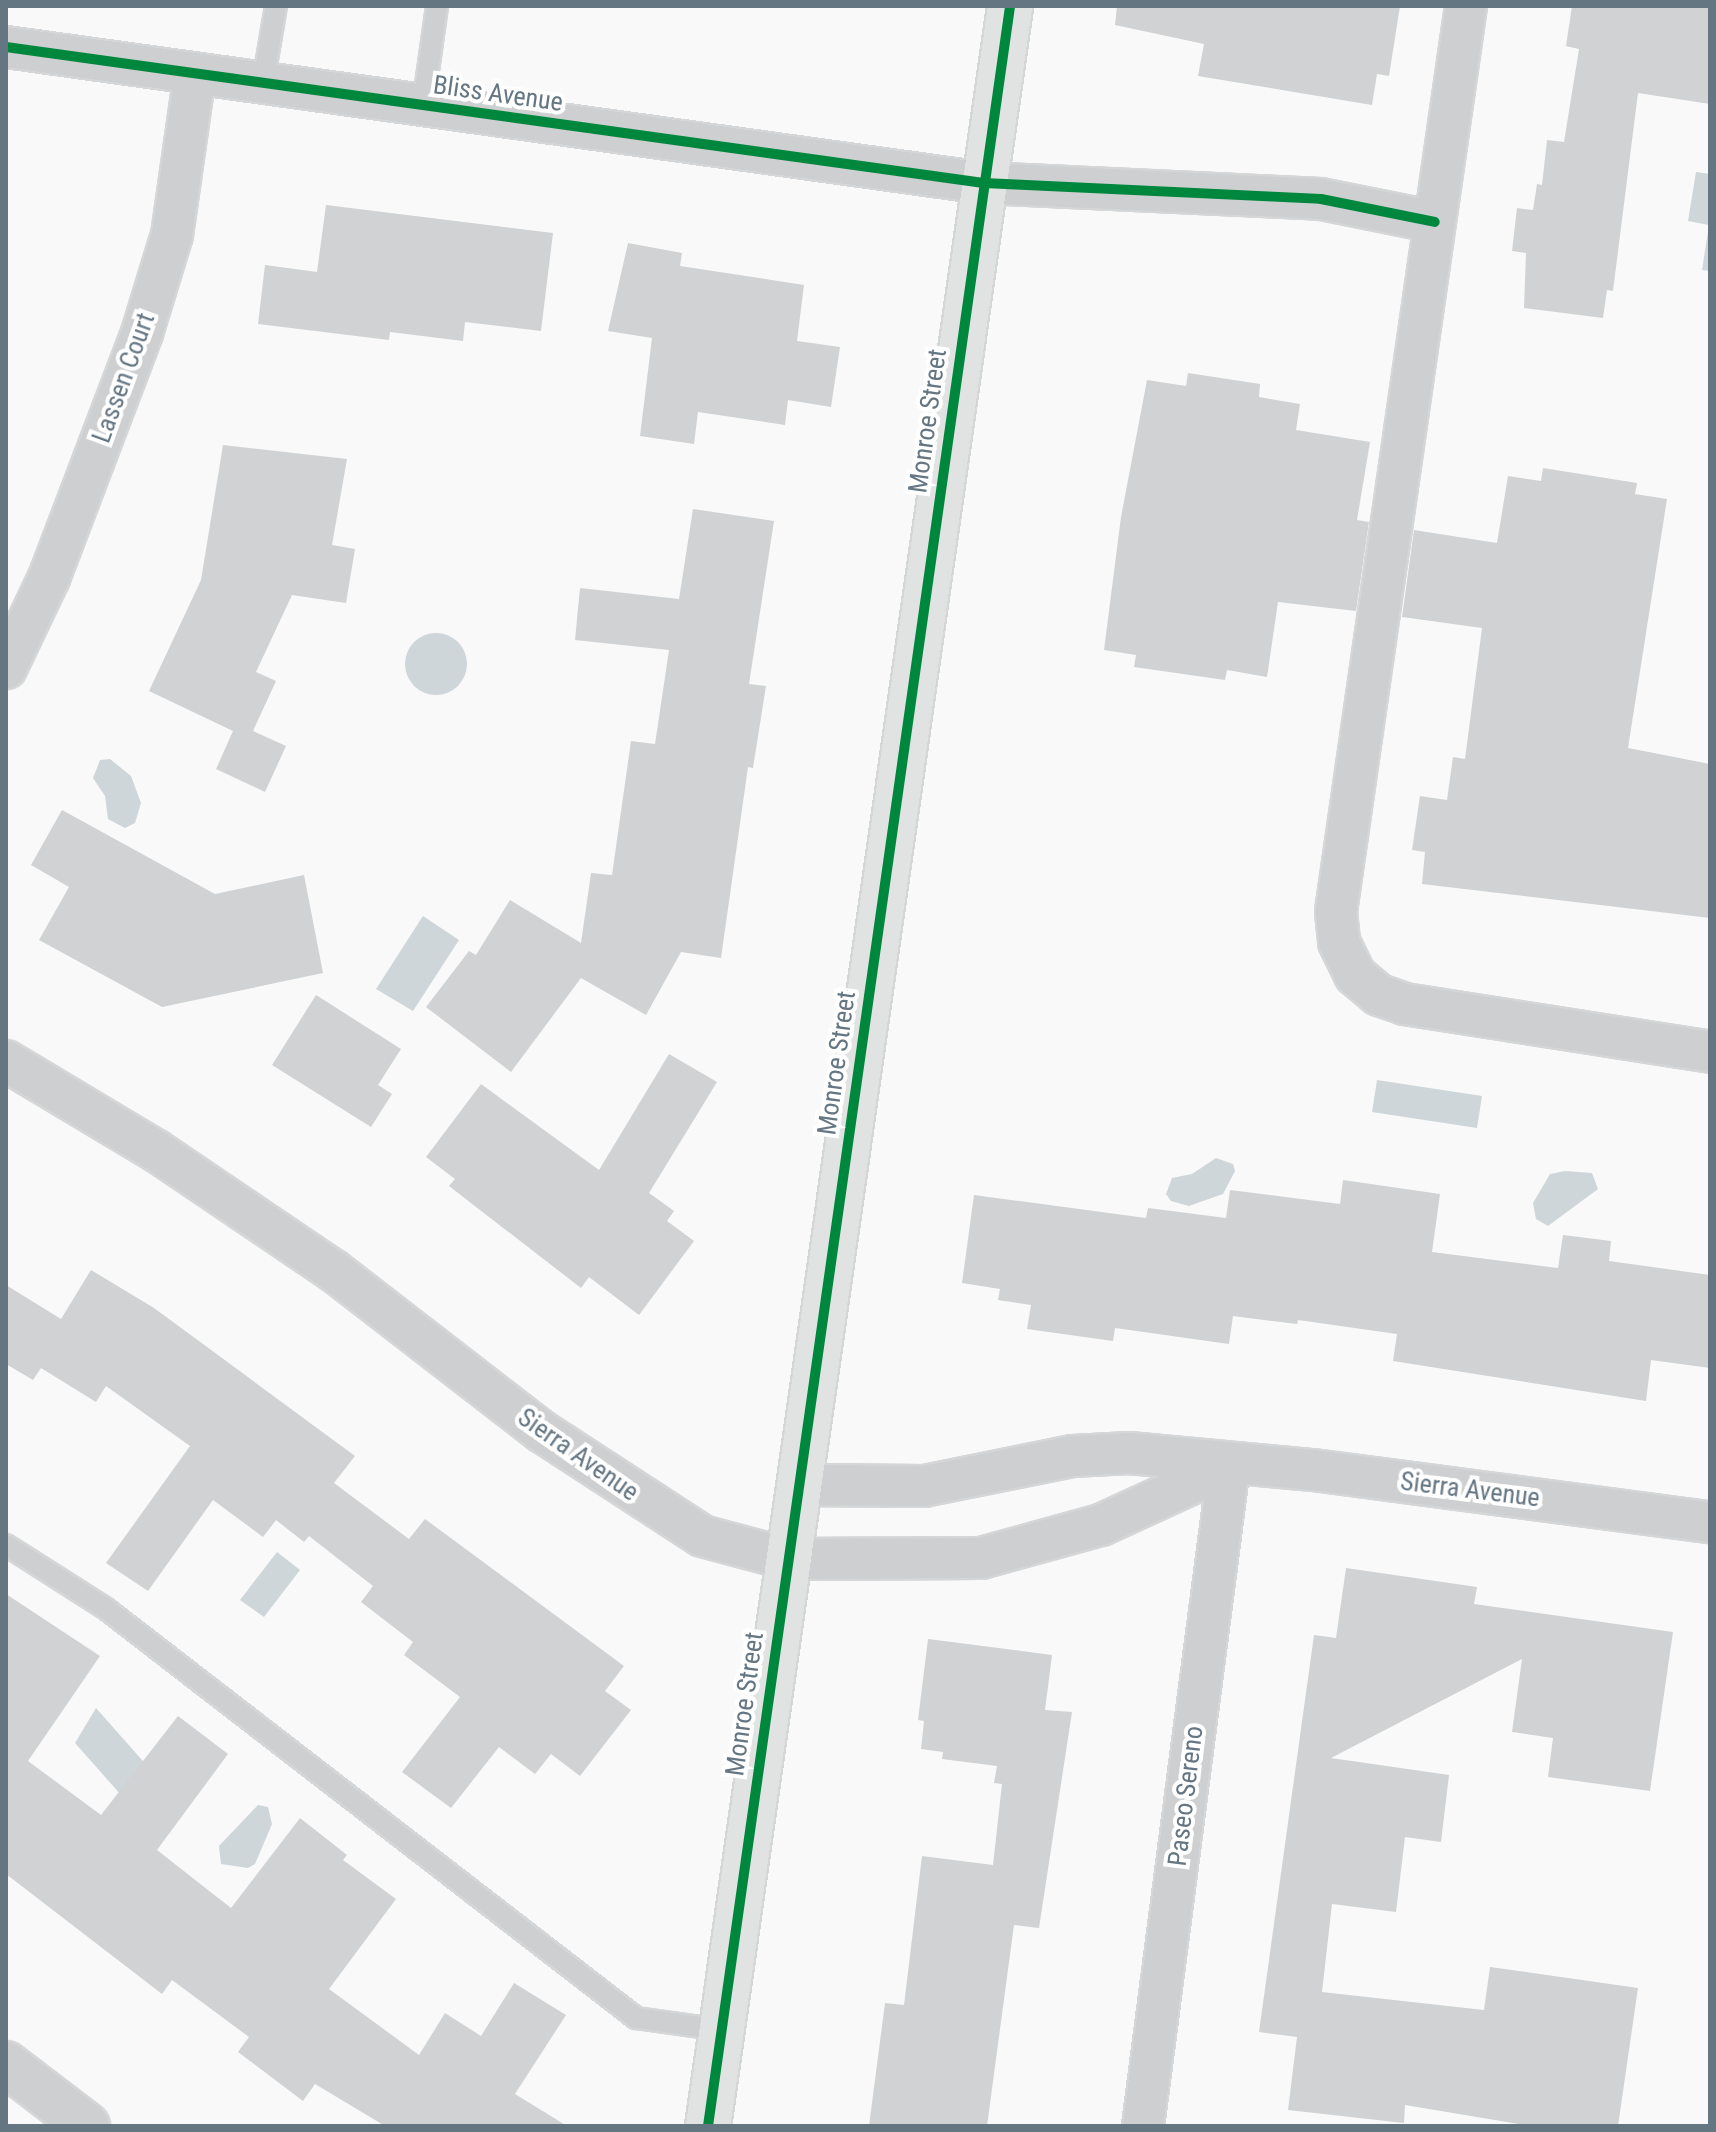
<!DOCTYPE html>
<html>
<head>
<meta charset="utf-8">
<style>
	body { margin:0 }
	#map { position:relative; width:1716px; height:2132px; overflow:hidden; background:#f9f9f9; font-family:"Roboto Condensed",sans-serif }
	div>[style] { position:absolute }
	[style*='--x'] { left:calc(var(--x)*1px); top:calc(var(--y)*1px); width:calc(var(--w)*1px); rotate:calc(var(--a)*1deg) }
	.water>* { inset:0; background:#ced6d9 }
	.round { border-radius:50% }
	.building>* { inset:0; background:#d0d2d3 }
	.roads { filter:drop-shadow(2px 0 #d5d6d7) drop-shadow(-2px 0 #d5d6d7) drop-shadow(0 2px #d5d6d7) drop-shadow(0 -2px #d5d6d7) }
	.service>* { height:20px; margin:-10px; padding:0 10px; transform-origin:10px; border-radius:10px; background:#cecfd0 }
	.minor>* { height:40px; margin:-20px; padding:0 20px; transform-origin:20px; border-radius:20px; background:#cecfd0 }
	.tertiary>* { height:44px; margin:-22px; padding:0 22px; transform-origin:22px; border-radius:22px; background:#cecfd0 }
	.secondary>* { height:44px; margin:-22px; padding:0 22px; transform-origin:22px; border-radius:22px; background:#e1e2e2 }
	.cycleway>* { height:10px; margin:-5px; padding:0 5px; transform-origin:5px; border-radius:5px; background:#00873e }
	span { translate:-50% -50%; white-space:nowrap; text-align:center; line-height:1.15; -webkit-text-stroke:8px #fff; paint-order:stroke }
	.street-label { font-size:26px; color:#657683 }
	.frame { position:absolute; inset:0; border:8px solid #657683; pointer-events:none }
</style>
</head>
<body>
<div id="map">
	<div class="water">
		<div style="clip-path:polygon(1696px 172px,1710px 174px,1710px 271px,1702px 270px,1709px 225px,1688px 221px)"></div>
		<div class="round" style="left:405px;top:633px;width:62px;height:62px"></div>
		<div style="clip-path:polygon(110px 759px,131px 776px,141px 803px,135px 823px,125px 828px,108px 819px,105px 796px,93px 778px,100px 760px)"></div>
		<div style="clip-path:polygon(423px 916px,459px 940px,413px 1011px,376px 989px)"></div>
		<div style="clip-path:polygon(1377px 1080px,1482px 1096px,1477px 1128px,1372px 1112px)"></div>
		<div style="clip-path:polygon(1216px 1158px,1233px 1164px,1235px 1171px,1223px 1194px,1189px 1206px,1171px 1201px,1166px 1194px,1172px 1178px,1192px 1174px)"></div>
		<div style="clip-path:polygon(1565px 1171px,1592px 1173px,1598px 1189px,1548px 1226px,1536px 1219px,1533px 1203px,1550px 1174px)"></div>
		<div style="clip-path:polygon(277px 1552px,300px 1570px,264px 1617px,240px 1600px)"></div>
		<div style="clip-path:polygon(96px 1708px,150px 1769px,129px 1804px,75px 1743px)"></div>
		<div style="clip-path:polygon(258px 1805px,268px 1807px,272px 1824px,255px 1864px,248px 1868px,221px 1864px,219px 1846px)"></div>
	</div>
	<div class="building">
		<div style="clip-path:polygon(1117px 6px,1400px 6px,1389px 76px,1377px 74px,1372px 105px,1198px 76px,1204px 44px,1115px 25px)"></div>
		<div style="clip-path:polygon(1572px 6px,1710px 6px,1710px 104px,1638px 93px,1613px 291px,1607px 290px,1603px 318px,1524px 308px,1526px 253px,1512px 251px,1517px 208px,1533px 210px,1537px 184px,1542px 185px,1547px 140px,1564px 142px,1579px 49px,1566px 46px)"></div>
		<div style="clip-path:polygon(326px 205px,553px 233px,541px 331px,465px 322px,463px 341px,390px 332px,389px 340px,258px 324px,265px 265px,317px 272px)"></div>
		<div style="clip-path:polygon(628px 243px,682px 253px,680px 266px,804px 285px,797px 341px,840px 347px,831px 407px,788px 400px,785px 425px,698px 412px,694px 444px,640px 436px,652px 338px,608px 331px)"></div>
		<div style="clip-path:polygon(1188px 373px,1260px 384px,1259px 397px,1300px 404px,1296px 430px,1370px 442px,1357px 520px,1369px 522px,1356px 611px,1278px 602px,1267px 677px,1227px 670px,1225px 680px,1134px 667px,1136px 655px,1104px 650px,1121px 517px,1147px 380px,1186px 386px)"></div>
		<div style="clip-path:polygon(223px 445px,347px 459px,332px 545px,355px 549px,346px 603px,292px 595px,256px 672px,276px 681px,253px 731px,286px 746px,265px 792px,216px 769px,233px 731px,149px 691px,201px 580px)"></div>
		<div style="clip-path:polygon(1543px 468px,1637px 483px,1635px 494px,1667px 499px,1628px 748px,1710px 764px,1710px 918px,1422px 884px,1425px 852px,1412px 850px,1420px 796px,1447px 800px,1453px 757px,1465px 759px,1482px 628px,1402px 617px,1414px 530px,1497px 543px,1508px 476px,1541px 481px)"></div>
		<div style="clip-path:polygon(693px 509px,774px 521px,749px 684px,766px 686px,753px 768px,748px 767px,721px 958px,681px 952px,646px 1015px,581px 978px,511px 1072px,426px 1007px,469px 951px,476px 955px,510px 900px,581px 943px,591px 873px,612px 875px,631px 741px,655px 744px,669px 650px,575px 640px,580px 588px,679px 599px)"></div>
		<div style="clip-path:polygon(62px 810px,215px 894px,304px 875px,323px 973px,162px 1007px,39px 940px,69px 887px,31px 865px)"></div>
		<div style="clip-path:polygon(316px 995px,401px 1049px,378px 1085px,392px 1094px,371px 1127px,272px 1065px)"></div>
		<div style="clip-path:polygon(669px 1054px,717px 1082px,649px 1193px,674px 1211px,667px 1221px,694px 1241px,639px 1315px,589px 1277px,581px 1288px,449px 1186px,455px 1179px,426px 1157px,481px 1084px,599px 1170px)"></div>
		<div style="clip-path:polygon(1343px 1180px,1440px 1194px,1432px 1252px,1558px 1268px,1563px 1235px,1611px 1241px,1609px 1261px,1710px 1275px,1710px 1368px,1651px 1360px,1646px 1401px,1393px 1361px,1397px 1334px,1298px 1320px,1297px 1324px,1233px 1316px,1229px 1344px,1115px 1328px,1113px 1341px,1027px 1329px,1031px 1305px,998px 1300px,1000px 1289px,962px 1283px,974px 1195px,1146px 1218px,1148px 1208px,1226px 1218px,1230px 1190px,1340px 1204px)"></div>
		<div style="clip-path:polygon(91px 1270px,154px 1308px,355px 1456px,334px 1483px,409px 1539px,425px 1519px,624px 1666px,605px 1691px,631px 1710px,580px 1776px,551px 1754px,535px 1774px,499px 1747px,451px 1808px,402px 1772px,460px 1697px,404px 1655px,413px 1642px,361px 1602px,373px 1586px,309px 1536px,304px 1542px,276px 1520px,263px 1537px,213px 1500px,148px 1591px,106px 1563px,190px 1446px,106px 1386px,96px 1402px,41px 1368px,33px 1380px,6px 1364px,6px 1285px,61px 1319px)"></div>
		<div style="clip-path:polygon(1346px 1568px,1477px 1587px,1474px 1604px,1673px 1632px,1650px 1791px,1548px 1777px,1553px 1738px,1512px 1732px,1522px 1659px,1331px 1758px,1449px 1775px,1441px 1842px,1405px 1837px,1396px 1912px,1332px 1904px,1322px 1992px,1484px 2010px,1490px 1967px,1638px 1988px,1618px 2126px,1530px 2126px,1405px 2105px,1404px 2123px,1288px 2110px,1297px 2037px,1259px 2032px,1314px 1635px,1336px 1638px)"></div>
		<div style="clip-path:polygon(6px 1594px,100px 1656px,28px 1761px,101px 1815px,178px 1716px,228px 1754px,157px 1850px,231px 1908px,300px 1818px,347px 1855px,343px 1860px,396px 1899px,329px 1989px,419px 2055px,445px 2013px,481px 2036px,514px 1983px,566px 2015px,515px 2094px,567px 2126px,385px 2126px,315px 2084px,303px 2101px,238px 2052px,249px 2037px,172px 1980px,162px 1994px,6px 1874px)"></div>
		<div style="clip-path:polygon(928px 1639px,1052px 1655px,1045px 1710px,1072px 1712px,1039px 1928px,1014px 1925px,987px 2126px,869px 2126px,885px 2003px,904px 2005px,922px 1856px,993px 1865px,1002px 1784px,994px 1783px,997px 1766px,942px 1759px,943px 1752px,921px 1749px,924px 1721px,918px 1720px)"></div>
	</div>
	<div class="roads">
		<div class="service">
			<div style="--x:263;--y:83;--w:78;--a:-80.4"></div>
			<div style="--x:423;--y:106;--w:101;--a:-82"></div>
			<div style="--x:6;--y:1545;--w:117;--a:32.5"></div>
			<div style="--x:105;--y:1608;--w:671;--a:37.67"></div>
			<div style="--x:636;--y:2018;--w:87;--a:7.9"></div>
		</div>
		<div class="minor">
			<div style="--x:1466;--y:6;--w:915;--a:98.17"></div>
			<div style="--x:1336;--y:912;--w:30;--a:84"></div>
			<div style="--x:1339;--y:942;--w:37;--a:64"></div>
			<div style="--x:1355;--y:975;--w:31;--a:40"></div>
			<div style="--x:1379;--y:995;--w:28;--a:19"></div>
			<div style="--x:1405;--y:1004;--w:309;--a:8.9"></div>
			<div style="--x:6;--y:47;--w:987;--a:7.92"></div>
			<div style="--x:984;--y:183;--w:337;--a:2.7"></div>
			<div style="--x:1321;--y:199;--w:116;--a:11.4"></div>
			<div style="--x:6;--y:668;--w:100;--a:-64.5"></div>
			<div style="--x:49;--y:578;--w:262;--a:-69.2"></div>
			<div style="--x:142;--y:333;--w:102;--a:-73"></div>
			<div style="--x:172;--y:235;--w:163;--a:-81.9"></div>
			<div style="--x:6;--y:1061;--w:174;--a:30.9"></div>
			<div style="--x:155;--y:1150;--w:216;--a:34.1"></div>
			<div style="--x:334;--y:1271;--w:262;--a:37.7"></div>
			<div style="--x:541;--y:1431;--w:192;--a:33.1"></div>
			<div style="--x:702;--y:1536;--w:89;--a:15"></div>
			<div style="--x:788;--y:1559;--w:193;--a:-0.3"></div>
			<div style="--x:981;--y:1558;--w:124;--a:-15.4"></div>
			<div style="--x:1101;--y:1525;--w:141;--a:-24.7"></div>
			<div style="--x:799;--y:1485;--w:125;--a:0.5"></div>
			<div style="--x:924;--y:1486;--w:152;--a:-11.4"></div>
			<div style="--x:1073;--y:1456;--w:56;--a:-3.1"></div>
			<div style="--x:1129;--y:1453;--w:185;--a:5.3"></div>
			<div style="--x:1313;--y:1470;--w:400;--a:7.5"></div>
			<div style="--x:1143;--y:2126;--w:666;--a:-82.58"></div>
		</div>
		<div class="tertiary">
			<div style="--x:6;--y:2064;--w:102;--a:37.4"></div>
		</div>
		<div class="secondary">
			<div style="--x:708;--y:2126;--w:2141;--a:-81.89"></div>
		</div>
	</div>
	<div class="cycleway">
		<div style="--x:6;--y:47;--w:987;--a:7.92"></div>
		<div style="--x:984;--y:183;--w:337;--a:2.7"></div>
		<div style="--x:1321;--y:199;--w:116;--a:11.4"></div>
		<div style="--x:708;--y:2126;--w:2141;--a:-81.89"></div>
	</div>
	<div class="street-label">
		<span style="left:498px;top:94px;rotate:8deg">Bliss Avenue</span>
		<span style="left:124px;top:378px;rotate:-70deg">Lassen Court</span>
		<span style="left:928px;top:421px;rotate:-82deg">Monroe Street</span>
		<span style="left:837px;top:1063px;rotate:-82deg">Monroe Street</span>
		<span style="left:578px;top:1455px;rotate:35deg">Sierra Avenue</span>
		<span style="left:1470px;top:1490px;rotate:7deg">Sierra Avenue</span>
		<span style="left:745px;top:1704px;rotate:-82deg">Monroe Street</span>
		<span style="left:1186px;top:1796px;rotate:-83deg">Paseo Sereno</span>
	</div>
	<div class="frame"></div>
</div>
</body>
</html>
